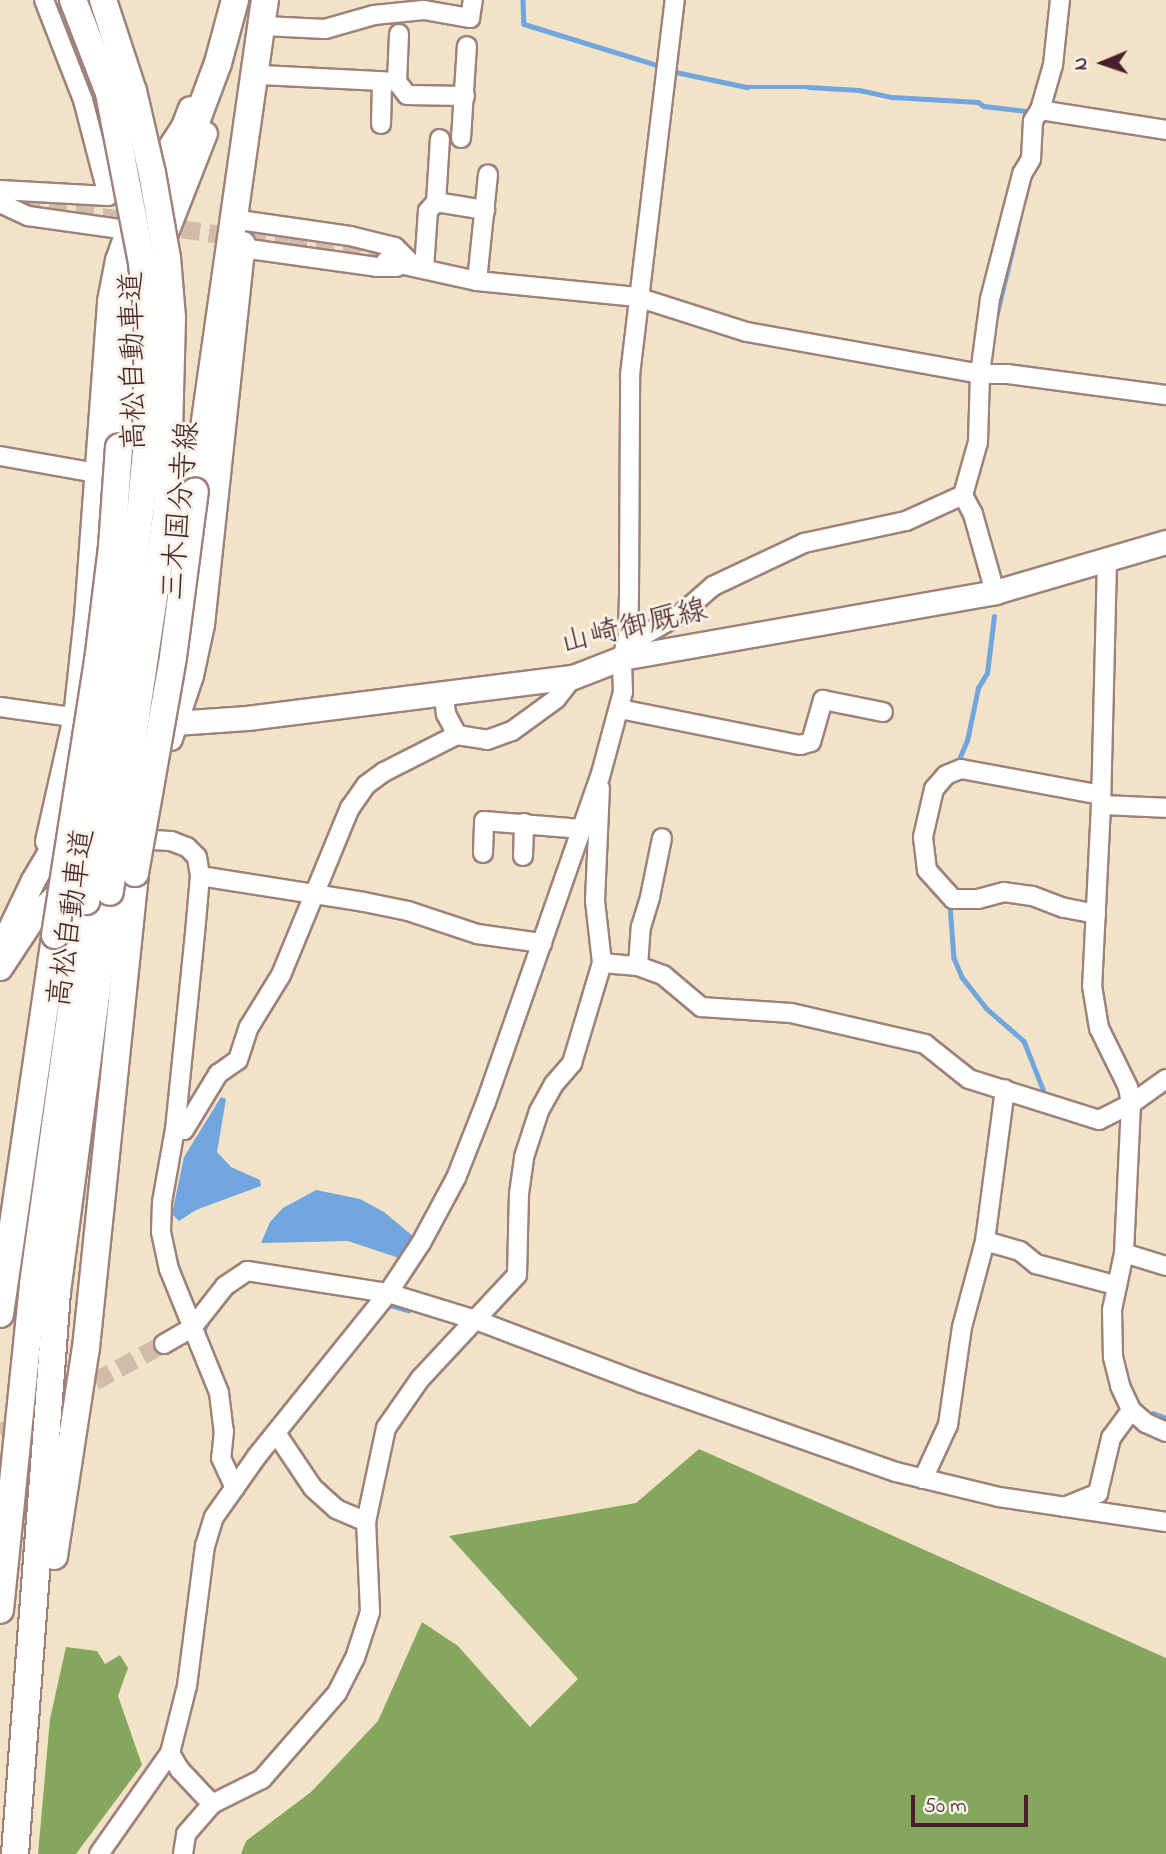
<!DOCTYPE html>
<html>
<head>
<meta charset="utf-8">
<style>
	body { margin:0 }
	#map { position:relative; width:1166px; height:1854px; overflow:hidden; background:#f2e3c8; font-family:"Indie Flower","Klee One",sans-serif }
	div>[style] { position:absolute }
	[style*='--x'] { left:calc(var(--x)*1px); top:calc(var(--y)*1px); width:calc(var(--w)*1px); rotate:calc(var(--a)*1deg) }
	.forest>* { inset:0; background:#84a75d }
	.water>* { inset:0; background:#71a5dd }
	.stream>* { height:4.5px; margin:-2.25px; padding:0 2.25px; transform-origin:2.25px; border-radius:2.25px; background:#71a5dd }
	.minor-tunnel>* { height:18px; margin-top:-9px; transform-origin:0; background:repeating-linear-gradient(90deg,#d0bca9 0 18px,transparent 0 27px) }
	.roads { filter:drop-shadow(2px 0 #9e817a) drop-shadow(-2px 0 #9e817a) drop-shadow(0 2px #9e817a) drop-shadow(0 -2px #9e817a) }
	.minor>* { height:18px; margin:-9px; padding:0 9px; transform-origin:9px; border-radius:9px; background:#fff }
	.major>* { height:23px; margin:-11.5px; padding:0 11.5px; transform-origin:11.5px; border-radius:11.5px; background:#fff }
	.highway>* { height:26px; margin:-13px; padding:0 13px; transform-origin:13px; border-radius:13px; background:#fff }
	.bridges { filter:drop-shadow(2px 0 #9e817a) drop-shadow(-2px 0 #9e817a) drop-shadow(0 2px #9e817a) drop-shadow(0 -2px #9e817a) }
	.highway-bridge>* { height:26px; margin:-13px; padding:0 13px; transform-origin:13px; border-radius:13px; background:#fff }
	span { translate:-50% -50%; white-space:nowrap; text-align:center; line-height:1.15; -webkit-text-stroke:6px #f7f3e8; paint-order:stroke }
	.street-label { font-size:30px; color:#4a1f2b }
	.north { position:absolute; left:1068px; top:28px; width:70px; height:70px; -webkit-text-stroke:5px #f7f3e8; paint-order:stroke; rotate:268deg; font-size:19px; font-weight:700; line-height:28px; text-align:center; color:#4a1f2b }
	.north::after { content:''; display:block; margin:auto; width:24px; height:32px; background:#4a1f2b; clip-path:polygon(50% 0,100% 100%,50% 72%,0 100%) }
	.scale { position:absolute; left:911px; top:1795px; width:117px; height:32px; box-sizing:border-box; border:4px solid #4a1f2b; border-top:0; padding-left:9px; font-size:21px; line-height:24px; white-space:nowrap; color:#4a1f2b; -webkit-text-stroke:5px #f7f3e8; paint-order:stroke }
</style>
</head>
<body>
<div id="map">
	<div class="forest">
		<div style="clip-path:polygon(699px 1449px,1166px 1658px,1166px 1854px,241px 1854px,246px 1841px,311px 1792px,378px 1721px,422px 1622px,458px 1646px,530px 1727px,578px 1679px,449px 1536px,636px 1503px)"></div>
		<div style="clip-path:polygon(66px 1647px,97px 1651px,105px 1664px,120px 1655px,128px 1668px,118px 1696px,142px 1765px,76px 1854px,38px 1854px,50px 1719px)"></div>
	</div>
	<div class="water">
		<div style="clip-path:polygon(221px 1097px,226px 1099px,217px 1152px,231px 1167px,260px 1180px,261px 1186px,196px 1210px,179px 1221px,172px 1214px,184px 1157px)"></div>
		<div style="clip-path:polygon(316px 1190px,360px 1199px,384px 1212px,414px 1237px,399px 1258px,348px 1241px,261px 1243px,270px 1222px,283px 1208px)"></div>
	</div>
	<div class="stream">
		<div style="--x:523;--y:0;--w:24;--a:88"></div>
		<div style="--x:524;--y:24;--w:146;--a:17.1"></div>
		<div style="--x:671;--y:71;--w:78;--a:11.9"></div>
		<div style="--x:747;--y:87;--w:61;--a:0"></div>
		<div style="--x:808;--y:87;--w:51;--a:3.4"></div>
		<div style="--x:859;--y:90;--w:35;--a:12"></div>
		<div style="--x:893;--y:97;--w:85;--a:3.4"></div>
		<div style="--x:978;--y:102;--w:7;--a:34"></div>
		<div style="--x:984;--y:106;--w:42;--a:6.8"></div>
		<div style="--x:1026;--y:111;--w:11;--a:95"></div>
		<div style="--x:996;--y:317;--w:89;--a:-76.4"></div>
		<div style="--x:957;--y:764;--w:25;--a:-67"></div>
		<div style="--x:967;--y:741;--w:54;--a:-78.3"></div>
		<div style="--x:978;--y:688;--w:17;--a:-59"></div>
		<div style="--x:987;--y:673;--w:57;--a:-83"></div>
		<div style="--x:950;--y:905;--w:53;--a:85.7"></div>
		<div style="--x:954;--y:958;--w:21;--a:67"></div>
		<div style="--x:962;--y:977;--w:39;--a:52"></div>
		<div style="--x:986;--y:1008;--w:50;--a:41"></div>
		<div style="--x:1024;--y:1041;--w:52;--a:68.4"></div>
		<div style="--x:390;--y:1305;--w:19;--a:16"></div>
		<div style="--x:204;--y:1329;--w:11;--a:-63"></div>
		<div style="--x:1153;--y:1413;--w:14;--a:21"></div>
	</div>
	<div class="minor-tunnel">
		<div style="--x:22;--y:205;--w:201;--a:8.6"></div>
		<div style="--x:221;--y:235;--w:68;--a:5.9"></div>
		<div style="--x:289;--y:242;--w:99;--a:11.1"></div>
		<div style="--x:0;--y:1433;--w:187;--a:-28.5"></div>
	</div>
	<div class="roads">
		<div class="minor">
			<div style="--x:264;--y:26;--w:61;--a:2.8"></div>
			<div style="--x:325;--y:29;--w:51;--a:-15.9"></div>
			<div style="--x:374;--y:15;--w:50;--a:-5.7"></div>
			<div style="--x:424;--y:10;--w:47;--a:9.9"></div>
			<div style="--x:470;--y:18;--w:18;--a:-81"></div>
			<div style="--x:261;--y:75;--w:136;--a:2.9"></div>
			<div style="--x:397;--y:82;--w:16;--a:52"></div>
			<div style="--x:407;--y:95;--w:58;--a:1"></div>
			<div style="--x:397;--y:82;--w:48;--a:-87.6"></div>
			<div style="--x:1040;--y:110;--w:128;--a:9"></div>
			<div style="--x:381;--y:124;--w:42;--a:-88.6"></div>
			<div style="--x:461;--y:138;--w:92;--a:-86.3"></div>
			<div style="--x:0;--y:190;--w:108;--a:3.2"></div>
			<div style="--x:108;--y:196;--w:99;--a:-104.6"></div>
			<div style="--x:83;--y:100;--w:107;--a:-111.3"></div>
			<div style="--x:436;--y:202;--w:50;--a:9.3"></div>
			<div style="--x:0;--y:203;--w:31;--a:25"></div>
			<div style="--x:28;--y:216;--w:99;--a:8.1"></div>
			<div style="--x:246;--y:221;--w:105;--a:8.2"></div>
			<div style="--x:350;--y:236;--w:46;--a:13.7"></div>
			<div style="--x:395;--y:247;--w:27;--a:45"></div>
			<div style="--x:242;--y:248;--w:136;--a:8"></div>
			<div style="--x:377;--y:267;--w:20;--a:0"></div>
			<div style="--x:386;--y:261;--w:93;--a:12.4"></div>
			<div style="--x:477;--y:281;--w:161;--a:5.7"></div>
			<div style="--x:637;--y:297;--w:115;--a:17.7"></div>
			<div style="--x:747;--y:332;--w:237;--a:10.2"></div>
			<div style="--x:980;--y:374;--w:28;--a:0"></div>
			<div style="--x:1008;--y:374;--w:159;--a:7.6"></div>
			<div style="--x:424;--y:269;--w:58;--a:-86.1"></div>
			<div style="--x:428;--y:211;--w:12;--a:-48"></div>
			<div style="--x:436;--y:202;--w:63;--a:-86.4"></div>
			<div style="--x:477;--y:281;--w:107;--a:-84.1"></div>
			<div style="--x:0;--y:456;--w:97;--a:10"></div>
			<div style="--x:1107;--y:561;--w:244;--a:91.4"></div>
			<div style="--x:1101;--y:805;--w:181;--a:92.8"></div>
			<div style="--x:1092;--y:986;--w:43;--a:80.5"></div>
			<div style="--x:1099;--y:1028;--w:66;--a:63.8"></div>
			<div style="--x:1128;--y:1087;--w:17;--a:80"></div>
			<div style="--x:1131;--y:1104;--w:149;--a:92.7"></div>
			<div style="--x:1124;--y:1253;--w:58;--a:101.9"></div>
			<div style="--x:1112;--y:1310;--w:47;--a:88.8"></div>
			<div style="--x:1113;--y:1357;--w:30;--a:76"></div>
			<div style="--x:1120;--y:1386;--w:26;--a:65"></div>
			<div style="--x:1131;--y:1410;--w:20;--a:41"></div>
			<div style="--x:1146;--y:1423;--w:22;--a:24"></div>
			<div style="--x:995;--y:592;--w:81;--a:-105.8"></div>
			<div style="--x:973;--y:514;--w:21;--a:-118"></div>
			<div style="--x:963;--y:495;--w:55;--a:-74.2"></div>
			<div style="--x:978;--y:442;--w:68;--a:-88.3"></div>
			<div style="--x:980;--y:374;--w:76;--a:-82.4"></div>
			<div style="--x:990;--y:299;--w:129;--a:-75.6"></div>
			<div style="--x:1022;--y:174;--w:17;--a:-59"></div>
			<div style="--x:1031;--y:159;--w:38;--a:-87"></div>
			<div style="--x:1033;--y:121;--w:13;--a:-58"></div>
			<div style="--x:1040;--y:110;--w:47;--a:-73.9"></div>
			<div style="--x:1053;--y:65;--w:65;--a:-83.9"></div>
			<div style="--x:625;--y:646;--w:64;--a:-29.7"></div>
			<div style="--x:681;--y:614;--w:43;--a:-41.2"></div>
			<div style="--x:713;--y:586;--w:101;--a:-25.3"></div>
			<div style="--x:804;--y:543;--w:104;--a:-12.2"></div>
			<div style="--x:906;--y:521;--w:63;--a:-24.5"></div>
			<div style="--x:444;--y:693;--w:21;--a:85"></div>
			<div style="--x:446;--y:714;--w:24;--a:62"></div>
			<div style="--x:457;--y:735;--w:30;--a:9"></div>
			<div style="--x:487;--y:740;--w:27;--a:-20"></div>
			<div style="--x:512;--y:731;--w:54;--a:-36"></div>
			<div style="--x:556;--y:699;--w:28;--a:-52"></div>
			<div style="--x:0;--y:707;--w:88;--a:7.9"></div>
			<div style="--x:620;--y:709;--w:184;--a:11.3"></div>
			<div style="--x:800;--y:745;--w:11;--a:-15"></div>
			<div style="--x:811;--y:742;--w:44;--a:-74.1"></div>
			<div style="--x:823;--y:700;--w:61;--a:11.3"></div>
			<div style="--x:1101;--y:805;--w:65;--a:2.6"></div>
			<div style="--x:133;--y:839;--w:38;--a:3"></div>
			<div style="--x:171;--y:841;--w:17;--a:21"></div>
			<div style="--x:187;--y:847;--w:14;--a:45"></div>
			<div style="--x:197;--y:857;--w:19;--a:81"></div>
			<div style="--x:200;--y:876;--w:57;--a:95"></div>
			<div style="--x:195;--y:933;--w:197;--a:95.8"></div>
			<div style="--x:175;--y:1129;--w:74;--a:100.1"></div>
			<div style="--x:162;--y:1202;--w:30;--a:92"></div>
			<div style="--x:161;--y:1232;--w:38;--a:78"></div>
			<div style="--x:169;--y:1269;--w:134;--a:68"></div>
			<div style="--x:219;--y:1393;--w:38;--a:83"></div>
			<div style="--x:224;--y:1431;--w:27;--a:96"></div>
			<div style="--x:221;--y:1458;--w:33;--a:65"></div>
			<div style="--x:483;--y:853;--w:32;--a:-88"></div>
			<div style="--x:484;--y:821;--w:98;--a:4.7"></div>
			<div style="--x:523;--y:856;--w:33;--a:-88"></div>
			<div style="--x:200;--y:876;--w:166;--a:9"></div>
			<div style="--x:364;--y:902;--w:45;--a:11.6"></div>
			<div style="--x:408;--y:911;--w:73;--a:18.4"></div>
			<div style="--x:477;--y:934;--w:66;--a:7.9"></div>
			<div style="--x:1096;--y:914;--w:33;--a:-169"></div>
			<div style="--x:1064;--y:908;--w:34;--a:-159"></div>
			<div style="--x:1032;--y:896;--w:28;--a:-172"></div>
			<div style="--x:1004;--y:892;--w:27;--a:165"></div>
			<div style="--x:978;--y:899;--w:25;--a:180"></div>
			<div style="--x:953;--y:899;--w:39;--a:-132"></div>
			<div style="--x:927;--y:870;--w:33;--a:-97"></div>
			<div style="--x:923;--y:837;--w:49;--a:-77.1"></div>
			<div style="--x:934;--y:789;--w:18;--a:-49"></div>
			<div style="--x:946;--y:775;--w:16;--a:-22"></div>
			<div style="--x:961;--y:769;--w:142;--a:10.5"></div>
			<div style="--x:602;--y:963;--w:36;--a:5"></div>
			<div style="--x:638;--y:966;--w:27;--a:20"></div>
			<div style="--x:663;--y:975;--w:50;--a:40.1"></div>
			<div style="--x:701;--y:1007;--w:90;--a:3.8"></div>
			<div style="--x:791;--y:1013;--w:138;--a:13"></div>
			<div style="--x:925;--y:1044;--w:56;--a:38.5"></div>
			<div style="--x:969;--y:1079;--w:136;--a:17.5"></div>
			<div style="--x:1099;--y:1120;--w:36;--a:-27"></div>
			<div style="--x:1131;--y:1104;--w:43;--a:-35.5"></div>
			<div style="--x:638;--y:966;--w:39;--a:-86"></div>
			<div style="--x:641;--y:927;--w:31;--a:-73"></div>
			<div style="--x:650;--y:897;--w:60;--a:-78.5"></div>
			<div style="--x:175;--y:1129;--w:9;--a:6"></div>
			<div style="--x:184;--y:1130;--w:66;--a:-58.7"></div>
			<div style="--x:218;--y:1074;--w:24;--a:-35"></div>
			<div style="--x:238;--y:1060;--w:35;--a:-72"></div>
			<div style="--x:249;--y:1027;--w:61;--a:-58.4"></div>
			<div style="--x:281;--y:975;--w:181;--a:-67.6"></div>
			<div style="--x:350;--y:808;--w:28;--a:-55"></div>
			<div style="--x:366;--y:785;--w:22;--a:-36"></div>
			<div style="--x:384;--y:772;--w:82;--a:-26.9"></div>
			<div style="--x:985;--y:1241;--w:36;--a:16"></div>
			<div style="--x:1020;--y:1251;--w:21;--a:39"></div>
			<div style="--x:1036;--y:1264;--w:82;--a:14.9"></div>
			<div style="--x:1124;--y:1253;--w:44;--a:17.2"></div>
			<div style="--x:164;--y:1344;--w:32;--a:-30"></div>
			<div style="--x:192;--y:1328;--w:53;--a:-51.8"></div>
			<div style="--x:225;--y:1286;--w:27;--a:-34"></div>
			<div style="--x:247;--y:1271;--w:143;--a:8.9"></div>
			<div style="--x:388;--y:1293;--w:92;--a:17.1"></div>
			<div style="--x:476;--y:1320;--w:178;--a:20.8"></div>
			<div style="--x:642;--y:1383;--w:269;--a:19.3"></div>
			<div style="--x:896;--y:1472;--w:106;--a:13.6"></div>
			<div style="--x:999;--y:1497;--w:169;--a:8.5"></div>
			<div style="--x:276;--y:1433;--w:66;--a:56.1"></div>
			<div style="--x:313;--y:1488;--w:31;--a:42"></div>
			<div style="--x:336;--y:1509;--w:33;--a:23"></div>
			<div style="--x:923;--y:1479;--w:60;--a:-65.2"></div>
			<div style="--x:948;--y:1425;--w:99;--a:-81.9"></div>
			<div style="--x:962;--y:1327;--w:89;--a:-75"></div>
			<div style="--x:985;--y:1241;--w:153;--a:-82.5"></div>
			<div style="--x:1064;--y:1507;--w:37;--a:-22"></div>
			<div style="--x:1098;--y:1493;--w:57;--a:-76.7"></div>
			<div style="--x:1111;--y:1438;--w:34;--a:-54"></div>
			<div style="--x:170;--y:1753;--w:20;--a:60"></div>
			<div style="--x:180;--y:1770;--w:47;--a:46.7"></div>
			<div style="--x:99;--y:1854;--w:123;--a:-54.9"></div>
			<div style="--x:170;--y:1753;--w:69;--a:-75.8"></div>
			<div style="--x:187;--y:1686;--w:141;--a:-82.7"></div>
			<div style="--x:205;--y:1546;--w:30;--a:-73"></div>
			<div style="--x:214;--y:1517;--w:75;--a:-54.8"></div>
			<div style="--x:257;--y:1456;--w:209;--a:-51.2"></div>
			<div style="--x:388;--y:1293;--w:60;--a:-56.6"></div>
			<div style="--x:421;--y:1243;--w:74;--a:-61.7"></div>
			<div style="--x:456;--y:1178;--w:82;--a:-68.5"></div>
			<div style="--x:486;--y:1102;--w:344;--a:-70.7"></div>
			<div style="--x:600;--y:777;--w:88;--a:-74.9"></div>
			<div style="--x:623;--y:692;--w:34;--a:-92"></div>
			<div style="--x:622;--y:658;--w:23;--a:-75"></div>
			<div style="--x:628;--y:636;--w:42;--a:-88.6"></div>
			<div style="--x:629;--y:594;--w:219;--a:-89.7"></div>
			<div style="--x:630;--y:375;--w:378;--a:-83.2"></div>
			<div style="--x:183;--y:1854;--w:20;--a:-81"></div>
			<div style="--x:186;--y:1834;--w:40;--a:-49"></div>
			<div style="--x:212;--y:1804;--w:56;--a:-26.6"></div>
			<div style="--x:262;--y:1779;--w:114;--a:-48.9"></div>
			<div style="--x:337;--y:1693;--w:39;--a:-63"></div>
			<div style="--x:355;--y:1658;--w:48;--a:-71.9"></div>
			<div style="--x:370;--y:1612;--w:90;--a:-92.5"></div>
			<div style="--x:366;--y:1522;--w:96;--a:-78"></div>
			<div style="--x:386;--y:1428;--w:60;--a:-55.2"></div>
			<div style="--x:420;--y:1379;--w:142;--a:-47"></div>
			<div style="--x:517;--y:1275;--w:81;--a:-88.6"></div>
			<div style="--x:519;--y:1194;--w:37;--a:-82"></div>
			<div style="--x:524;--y:1157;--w:48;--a:-71.9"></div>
			<div style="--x:539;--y:1111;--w:31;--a:-61"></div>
			<div style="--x:554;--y:1084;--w:28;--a:-49"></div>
			<div style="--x:572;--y:1063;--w:104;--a:-73.3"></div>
			<div style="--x:602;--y:963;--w:62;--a:-96.4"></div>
			<div style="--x:595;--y:901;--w:113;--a:-87.5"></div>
		</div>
		<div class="major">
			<div style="--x:161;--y:245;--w:120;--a:-68.6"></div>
			<div style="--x:129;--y:479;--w:74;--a:-84.6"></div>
			<div style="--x:146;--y:725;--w:101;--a:-4"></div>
			<div style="--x:247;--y:718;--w:329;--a:-7.2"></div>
			<div style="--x:573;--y:677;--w:53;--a:-21.2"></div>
			<div style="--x:622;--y:658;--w:379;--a:-10"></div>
			<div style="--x:995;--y:592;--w:178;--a:-16.3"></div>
			<div style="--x:170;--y:738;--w:66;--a:-71.6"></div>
			<div style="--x:191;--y:675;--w:52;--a:-77.8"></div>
			<div style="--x:202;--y:624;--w:383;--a:-83.9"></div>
			<div style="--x:47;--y:841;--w:127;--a:-77.3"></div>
			<div style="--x:75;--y:717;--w:102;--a:-83.8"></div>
			<div style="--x:86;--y:616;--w:316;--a:-85.8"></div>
			<div style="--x:109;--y:301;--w:42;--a:-79"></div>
			<div style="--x:117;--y:260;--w:75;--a:-70.6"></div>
			<div style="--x:142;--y:189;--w:75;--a:-56.9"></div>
			<div style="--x:183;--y:126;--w:19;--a:-69"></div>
			<div style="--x:3;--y:943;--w:70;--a:-64.5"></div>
			<div style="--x:33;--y:880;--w:74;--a:-59.3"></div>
			<div style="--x:0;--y:968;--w:60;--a:-56.6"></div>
			<div style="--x:33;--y:918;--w:48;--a:-45"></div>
		</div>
		<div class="highway">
			<div style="--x:151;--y:214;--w:68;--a:-61.2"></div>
			<div style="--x:184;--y:154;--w:97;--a:-69.5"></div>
			<div style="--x:218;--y:63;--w:65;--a:-74.9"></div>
			<div style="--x:119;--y:447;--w:130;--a:-86.5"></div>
			<div style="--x:127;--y:317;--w:64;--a:-81.9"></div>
			<div style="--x:195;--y:491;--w:496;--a:-81.9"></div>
			<div style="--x:0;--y:1314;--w:383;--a:-81.7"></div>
			<div style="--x:54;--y:1556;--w:210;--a:-81.3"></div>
			<div style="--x:86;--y:1348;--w:478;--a:-84.1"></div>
			<div style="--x:0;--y:1610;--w:328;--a:-84.2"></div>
			<div style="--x:33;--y:1284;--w:387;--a:-82.1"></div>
			<div style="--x:15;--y:1854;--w:564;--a:-85.73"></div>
			<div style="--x:57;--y:1292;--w:403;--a:-82.5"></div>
		</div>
	</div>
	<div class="bridges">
		<div class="highway-bridge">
			<div style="--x:73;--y:0;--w:100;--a:68.8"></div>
			<div style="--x:109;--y:93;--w:173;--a:79"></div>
			<div style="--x:142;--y:263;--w:56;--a:83.9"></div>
			<div style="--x:148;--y:319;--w:132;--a:90.9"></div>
			<div style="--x:146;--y:451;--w:55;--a:95.2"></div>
			<div style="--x:141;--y:506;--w:399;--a:97.9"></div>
			<div style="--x:103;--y:0;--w:96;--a:71.8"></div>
			<div style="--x:133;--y:91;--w:84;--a:77"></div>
			<div style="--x:152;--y:173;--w:86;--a:80"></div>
			<div style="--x:167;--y:258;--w:60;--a:85.2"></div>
			<div style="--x:172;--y:318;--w:191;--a:91.5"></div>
			<div style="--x:167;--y:509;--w:387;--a:98.5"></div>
			<div style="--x:135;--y:873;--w:219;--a:-80"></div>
			<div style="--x:173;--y:657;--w:167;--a:-82.5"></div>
			<div style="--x:55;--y:935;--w:277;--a:-81.1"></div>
			<div style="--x:98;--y:661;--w:115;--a:-83"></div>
			<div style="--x:112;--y:547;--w:100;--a:-86"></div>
		</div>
	</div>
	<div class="street-label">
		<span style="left:135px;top:361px;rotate:-91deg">高松自動車道</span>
		<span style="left:182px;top:511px;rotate:-85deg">三木国分寺線</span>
		<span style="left:634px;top:628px;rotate:-13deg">山崎御厩線</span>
		<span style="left:73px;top:918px;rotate:-82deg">高松自動車道</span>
	</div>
	<div class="north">N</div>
	<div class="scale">50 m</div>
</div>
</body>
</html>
